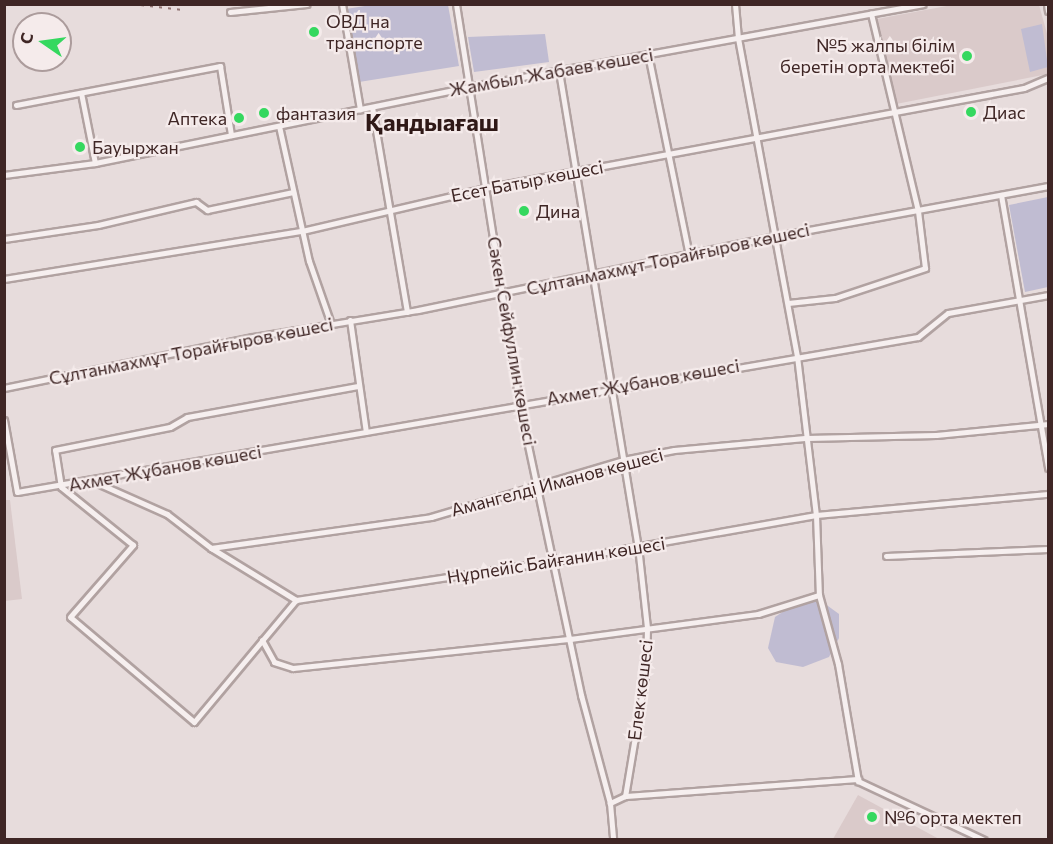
<!DOCTYPE html>
<html>
<head>
<meta charset="utf-8">
<style>
	body { margin:0 }
	#map { position:relative; width:1053px; height:844px; overflow:hidden; background:#e7dcdc; font-family:Commissioner,sans-serif }
	div>[style] { position:absolute }
	[style*='--x'] { left:calc(var(--x)*1px); top:calc(var(--y)*1px); width:calc(var(--w)*1px); rotate:calc(var(--a)*1deg) }
	.built>* { inset:0; background:#dacaca }
	.green>* { inset:0; background:#c0bcd2 }
	.roads { filter:drop-shadow(2px 0 #b1a2a1) drop-shadow(-2px 0 #b1a2a1) drop-shadow(0 2px #b1a2a1) drop-shadow(0 -2px #b1a2a1) }
	.minor>* { height:5px; margin:-2.5px; padding:0 2.5px; transform-origin:2.5px; border-radius:2.5px; background:#f6efef }
	.rail>* { height:1.5px; margin-top:-0.75px; transform-origin:0; background:repeating-linear-gradient(90deg,#927574 0 3px,transparent 0 9px) }
	.dots>* { width:16px; height:16px; translate:-50% -50%; box-sizing:border-box; border:3px solid #f5ebeb; border-radius:50% }
	span { translate:-50% -50%; white-space:nowrap; text-align:center; line-height:1.15; -webkit-text-stroke:4.5px #f5ebeb; paint-order:stroke }
	.poi-label { font-size:18px; color:#3f2625 }
	.left { translate:0 -50%; text-align:left }
	.right { translate:-100% -50%; text-align:right }
	.street-label { font-size:18px; color:#3f2625 }
	.district-label { font-size:24px; color:#2f1917; font-weight:700 }
	.frame { position:absolute; inset:0; border:6px solid #3f2625; pointer-events:none }
	.north { position:absolute; left:12px; top:12px; width:60px; height:60px; box-sizing:border-box; background:#f5ebeb; border:2px solid #ac9c9c; border-radius:50%; rotate:283deg; font-size:16px; font-weight:700; line-height:24px; text-align:center; color:#3f2625 }
	.north::after { content:''; display:block; margin:auto; width:21px; height:27px; background:#35d85f; clip-path:polygon(50% 0,100% 100%,50% 72%,0 100%) }
</style>
</head>
<body>
<div id="map">
	<div class="built">
		<div style="clip-path:polygon(952px 5px,1039px 5px,1048px 37px,1048px 74px,896px 104px,877px 19px)"></div>
		<div style="clip-path:polygon(5px 500px,10px 500px,22px 599px,5px 601px)"></div>
		<div style="clip-path:polygon(858px 795px,939px 839px,833px 839px)"></div>
	</div>
	<div class="green">
		<div style="clip-path:polygon(371px 5px,448px 5px,459px 66px,359px 82px,346px 9px)"></div>
		<div style="clip-path:polygon(1042px 24px,1048px 67px,1030px 72px,1021px 29px)"></div>
		<div style="clip-path:polygon(545px 34px,549px 62px,474px 72px,468px 37px)"></div>
		<div style="clip-path:polygon(1048px 197px,1048px 287px,1025px 292px,1009px 205px)"></div>
		<div style="clip-path:polygon(817px 598px,839px 614px,839px 638px,829px 657px,803px 667px,776px 662px,768px 648px,775px 617px,790px 607px)"></div>
	</div>
	<div class="roads">
		<div class="minor">
			<div style="--x:342;--y:4;--w:107;--a:80.3"></div>
			<div style="--x:456;--y:4;--w:404;--a:81"></div>
			<div style="--x:519;--y:403;--w:299;--a:78"></div>
			<div style="--x:581;--y:695;--w:112;--a:75"></div>
			<div style="--x:610;--y:803;--w:37;--a:85"></div>
			<div style="--x:735;--y:4;--w:34;--a:85"></div>
			<div style="--x:738;--y:38;--w:323;--a:79.5"></div>
			<div style="--x:797;--y:356;--w:160;--a:83.2"></div>
			<div style="--x:816;--y:515;--w:80;--a:87.9"></div>
			<div style="--x:819;--y:595;--w:72;--a:74.6"></div>
			<div style="--x:838;--y:664;--w:119;--a:80.3"></div>
			<div style="--x:858;--y:781;--w:139;--a:25.1"></div>
			<div style="--x:1047;--y:4;--w:7;--a:82"></div>
			<div style="--x:230;--y:12;--w:77;--a:-5.9"></div>
			<div style="--x:648;--y:54;--w:206;--a:78.5"></div>
			<div style="--x:559;--y:71;--w:482;--a:80.6"></div>
			<div style="--x:638;--y:546;--w:82;--a:83.7"></div>
			<div style="--x:647;--y:628;--w:43;--a:91.3"></div>
			<div style="--x:646;--y:671;--w:127;--a:99.5"></div>
			<div style="--x:625;--y:796;--w:17;--a:155"></div>
			<div style="--x:81;--y:93;--w:71;--a:78.7"></div>
			<div style="--x:16;--y:105;--w:208;--a:-10.8"></div>
			<div style="--x:220;--y:66;--w:70;--a:80.9"></div>
			<div style="--x:372;--y:107;--w:208;--a:80.3"></div>
			<div style="--x:279;--y:126;--w:138;--a:77.5"></div>
			<div style="--x:309;--y:261;--w:67;--a:70.8"></div>
			<div style="--x:4;--y:175;--w:92;--a:-7.5"></div>
			<div style="--x:95;--y:163;--w:380;--a:-11.5"></div>
			<div style="--x:467;--y:87;--w:463;--a:-10.3"></div>
			<div style="--x:1001;--y:195;--w:277;--a:80.2"></div>
			<div style="--x:4;--y:239;--w:95;--a:-8.5"></div>
			<div style="--x:98;--y:225;--w:101;--a:-13.2"></div>
			<div style="--x:196;--y:202;--w:14;--a:36"></div>
			<div style="--x:207;--y:210;--w:88;--a:-11.8"></div>
			<div style="--x:4;--y:279;--w:302;--a:-9.2"></div>
			<div style="--x:302;--y:231;--w:188;--a:-13.2"></div>
			<div style="--x:485;--y:188;--w:548;--a:-10.51"></div>
			<div style="--x:1024;--y:88;--w:26;--a:-23"></div>
			<div style="--x:788;--y:303;--w:47;--a:-6.1"></div>
			<div style="--x:835;--y:298;--w:95;--a:-18.4"></div>
			<div style="--x:925;--y:268;--w:57;--a:-97"></div>
			<div style="--x:918;--y:211;--w:203;--a:-103.4"></div>
			<div style="--x:350;--y:320;--w:113;--a:81.9"></div>
			<div style="--x:4;--y:388;--w:254;--a:-11.6"></div>
			<div style="--x:253;--y:337;--w:167;--a:-9.3"></div>
			<div style="--x:418;--y:310;--w:366;--a:-11.7"></div>
			<div style="--x:776;--y:236;--w:277;--a:-10.4"></div>
			<div style="--x:4;--y:420;--w:73;--a:79.8"></div>
			<div style="--x:17;--y:492;--w:914;--a:-9.76"></div>
			<div style="--x:918;--y:337;--w:38;--a:-39"></div>
			<div style="--x:948;--y:313;--w:102;--a:-10.2"></div>
			<div style="--x:95;--y:482;--w:79;--a:24"></div>
			<div style="--x:167;--y:514;--w:56;--a:37.7"></div>
			<div style="--x:211;--y:548;--w:100;--a:31.5"></div>
			<div style="--x:296;--y:600;--w:262;--a:-8.6"></div>
			<div style="--x:555;--y:561;--w:265;--a:-10"></div>
			<div style="--x:816;--y:515;--w:233;--a:-5.2"></div>
			<div style="--x:211;--y:548;--w:222;--a:-8"></div>
			<div style="--x:431;--y:517;--w:200;--a:-16.5"></div>
			<div style="--x:623;--y:460;--w:52;--a:-11.1"></div>
			<div style="--x:674;--y:450;--w:134;--a:-5.2"></div>
			<div style="--x:807;--y:438;--w:129;--a:-1.3"></div>
			<div style="--x:936;--y:435;--w:113;--a:-5.6"></div>
			<div style="--x:886;--y:556;--w:162;--a:-2.5"></div>
			<div style="--x:296;--y:600;--w:159;--a:129.9"></div>
			<div style="--x:194;--y:722;--w:162;--a:-139.7"></div>
			<div style="--x:70;--y:617;--w:96;--a:-48.8"></div>
			<div style="--x:133;--y:545;--w:92;--a:-141.1"></div>
			<div style="--x:61;--y:487;--w:37;--a:-99"></div>
			<div style="--x:55;--y:450;--w:117;--a:-11.3"></div>
			<div style="--x:170;--y:427;--w:20;--a:-30"></div>
			<div style="--x:187;--y:417;--w:174;--a:-10.3"></div>
			<div style="--x:262;--y:640;--w:25;--a:61"></div>
			<div style="--x:274;--y:662;--w:20;--a:18"></div>
			<div style="--x:293;--y:668;--w:279;--a:-6"></div>
			<div style="--x:570;--y:639;--w:190;--a:-7.6"></div>
			<div style="--x:758;--y:614;--w:64;--a:-17.3"></div>
			<div style="--x:625;--y:796;--w:234;--a:-4.2"></div>
		</div>
	</div>
	<div class="rail">
		<div style="--x:132;--y:4;--w:51;--a:6.7"></div>
	</div>
	<div class="dots">
		<div style="left:314px;top:32px;background:#35d85f"></div>
		<div style="left:967px;top:56px;background:#35d85f"></div>
		<div style="left:971px;top:112px;background:#35d85f"></div>
		<div style="left:264px;top:113px;background:#35d85f"></div>
		<div style="left:239px;top:118px;background:#35d85f"></div>
		<div style="left:80px;top:147px;background:#35d85f"></div>
		<div style="left:524px;top:211px;background:#35d85f"></div>
		<div style="left:872px;top:817px;background:#35d85f"></div>
	</div>
	<div class="poi-label">
		<span class="left" style="left:326px;top:32px">ОВД на<br>транспорте</span>
		<span class="right" style="left:955px;top:56px">№5 жалпы білім<br>беретін орта мектебі</span>
		<span class="left" style="left:983px;top:112px">Диас</span>
		<span class="left" style="left:276px;top:113px">фантазия</span>
		<span class="right" style="left:227px;top:118px">Аптека</span>
		<span class="left" style="left:92px;top:147px">Бауыржан</span>
		<span class="left" style="left:536px;top:211px">Дина</span>
		<span class="left" style="left:884px;top:817px">№6 орта мектеп</span>
	</div>
	<div class="street-label">
		<span style="left:551px;top:72px;rotate:-10deg">Жамбыл Жабаев көшесі</span>
		<span style="left:527px;top:181px;rotate:-11deg">Есет Батыр көшесі</span>
		<span style="left:668px;top:259px;rotate:-12deg">Сұлтанмахмұт Торайғыров көшесі</span>
		<span style="left:512px;top:341px;rotate:80deg">Сәкен Сейфуллин көшесі</span>
		<span style="left:191px;top:351px;rotate:-11deg">Сұлтанмахмұт Торайғыров көшесі</span>
		<span style="left:643px;top:382px;rotate:-10deg">Ахмет Жұбанов көшесі</span>
		<span style="left:165px;top:468px;rotate:-10deg">Ахмет Жұбанов көшесі</span>
		<span style="left:557px;top:482px;rotate:-15deg">Амангелді Иманов көшесі</span>
		<span style="left:556px;top:560px;rotate:-9deg">Нұрпейіс Байғанин көшесі</span>
		<span style="left:640px;top:690px;rotate:-83deg">Елек көшесі</span>
	</div>
	<div class="district-label">
		<span style="left:432px;top:122px">Қандыағаш</span>
	</div>
	<div class="frame"></div>
	<div class="north">С</div>
</div>
</body>
</html>
